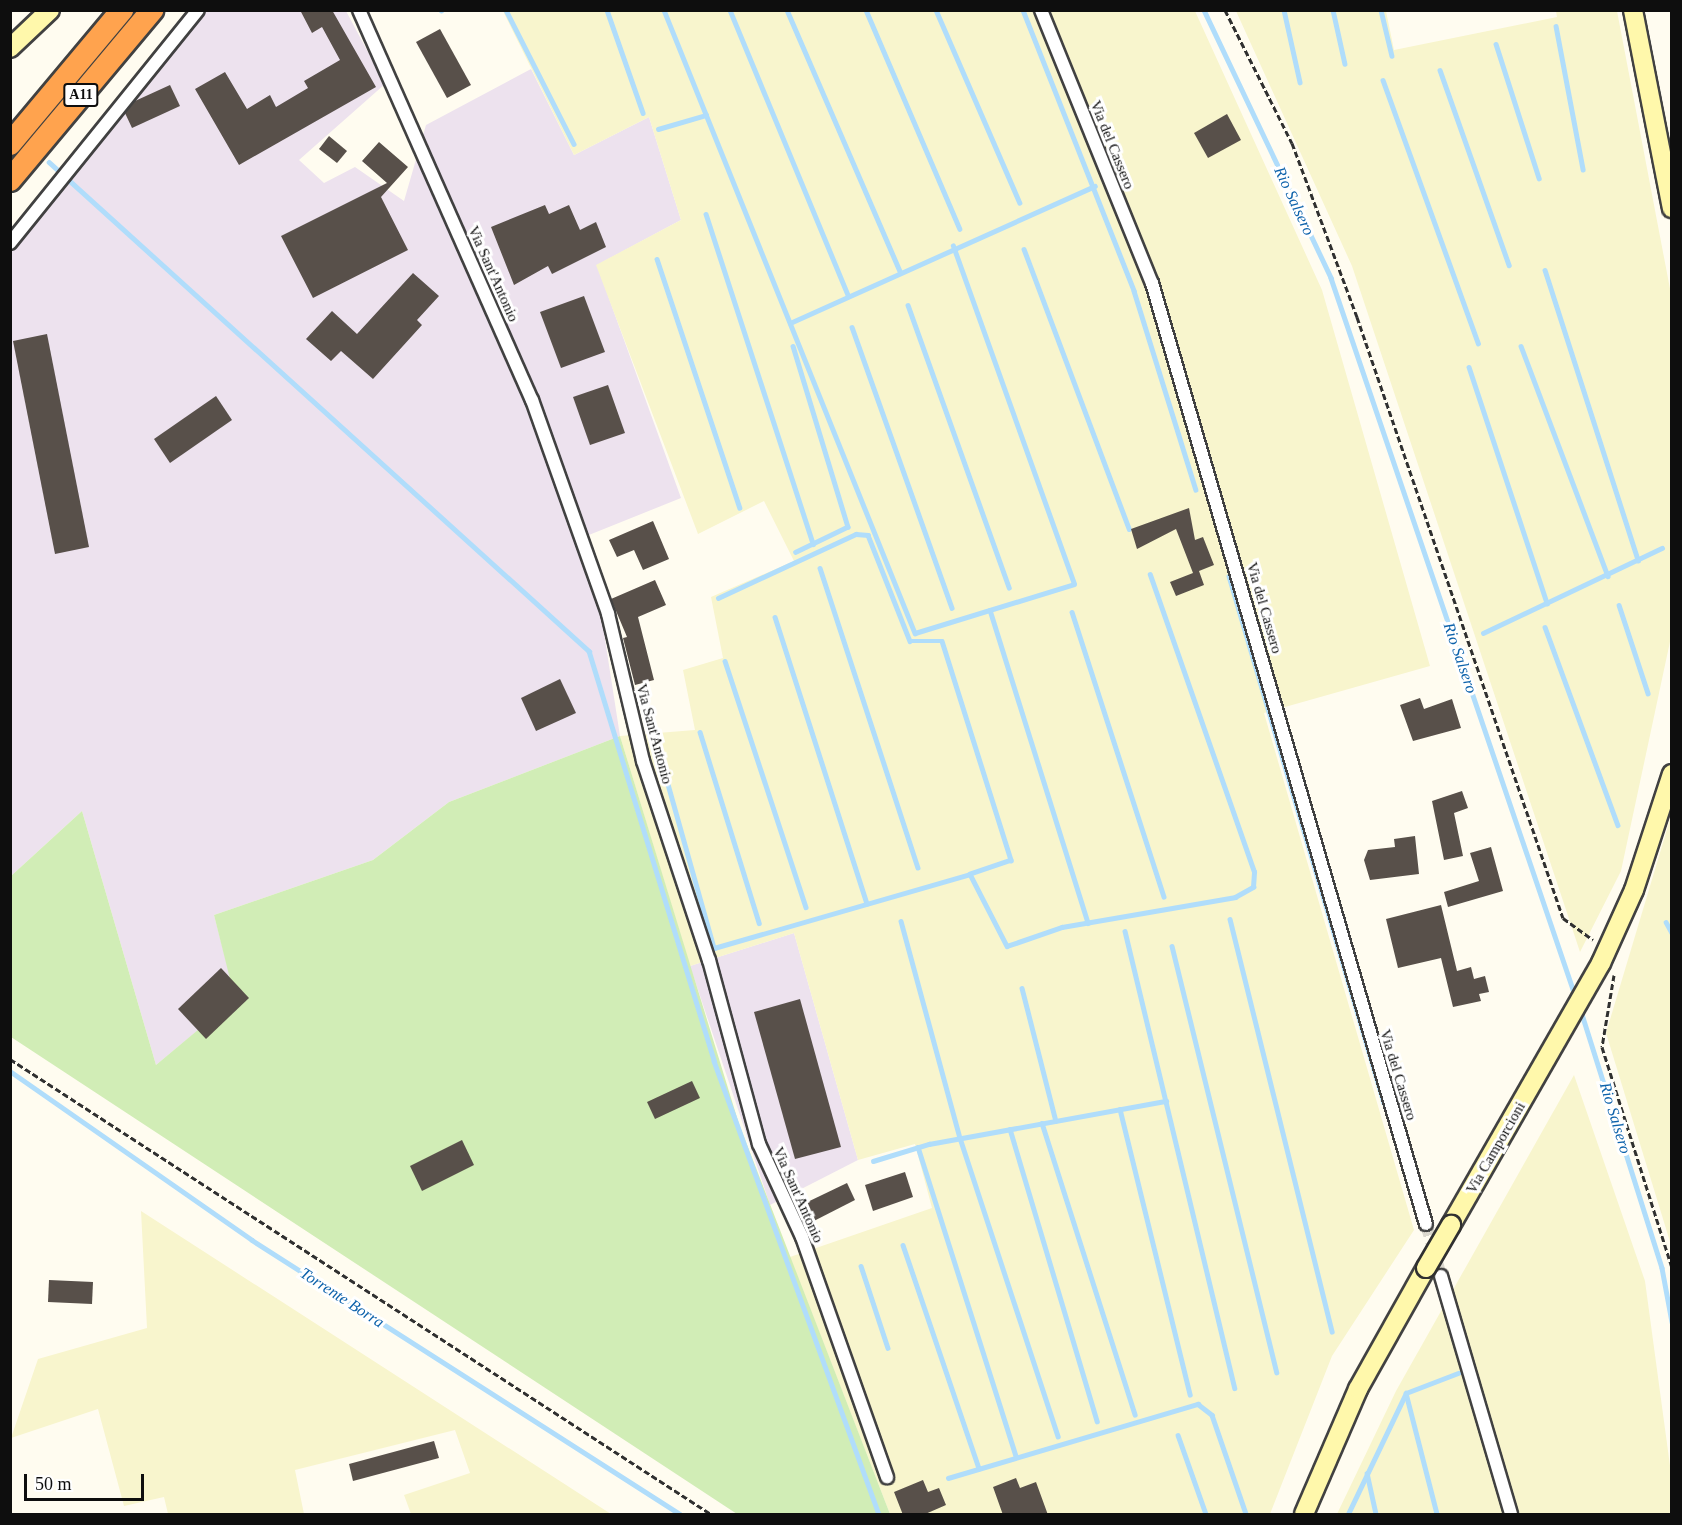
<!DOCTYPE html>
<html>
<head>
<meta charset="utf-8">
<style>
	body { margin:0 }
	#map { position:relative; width:1682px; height:1525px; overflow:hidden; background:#fffcf0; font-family:"Times New Roman",serif }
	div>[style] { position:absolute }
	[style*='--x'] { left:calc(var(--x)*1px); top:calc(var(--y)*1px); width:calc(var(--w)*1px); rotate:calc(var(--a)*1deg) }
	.industrial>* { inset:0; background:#ede2ee }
	.farmland>* { inset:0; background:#f8f5cd }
	.green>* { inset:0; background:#d1edb6 }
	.stream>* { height:4.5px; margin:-2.25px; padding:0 2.25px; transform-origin:2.25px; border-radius:2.25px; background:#b0ddfb }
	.building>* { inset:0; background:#58504a }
	.street-tunnel>* { height:12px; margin-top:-6px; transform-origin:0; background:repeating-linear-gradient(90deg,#dbd8ce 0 12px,transparent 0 18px) }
	.path>* { height:3px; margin-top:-1.5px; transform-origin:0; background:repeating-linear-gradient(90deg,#303030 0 6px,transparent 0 9px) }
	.roads { filter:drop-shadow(2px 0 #414141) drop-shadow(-2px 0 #414141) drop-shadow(0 2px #414141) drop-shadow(0 -2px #414141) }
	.street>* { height:12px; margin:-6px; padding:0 6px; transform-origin:6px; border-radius:6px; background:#fff }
	.secondary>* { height:18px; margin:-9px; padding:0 9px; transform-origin:9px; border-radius:9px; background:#fff8ab }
	.highway>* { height:22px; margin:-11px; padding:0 11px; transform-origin:11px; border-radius:11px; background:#ffa34e }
	.bridges { filter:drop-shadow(2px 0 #303030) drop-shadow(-2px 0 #303030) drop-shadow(0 2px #303030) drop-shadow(0 -2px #303030) }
	.secondary-bridge>* { height:18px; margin:-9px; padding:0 9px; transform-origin:9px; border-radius:9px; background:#fff8ab }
	span { translate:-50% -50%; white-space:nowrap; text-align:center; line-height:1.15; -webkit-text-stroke:6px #fff; paint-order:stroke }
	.shield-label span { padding:2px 4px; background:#fff; border:2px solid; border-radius:4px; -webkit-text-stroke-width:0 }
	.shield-label { font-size:14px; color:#0e0e0e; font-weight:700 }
	.street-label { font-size:15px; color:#0e0e0e }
	.water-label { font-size:16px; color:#0d62ab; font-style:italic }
	.frame { position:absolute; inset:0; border:12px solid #0e0e0e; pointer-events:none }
	.scale { position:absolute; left:24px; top:1474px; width:120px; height:27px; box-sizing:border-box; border:3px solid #0e0e0e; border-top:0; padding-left:8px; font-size:18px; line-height:21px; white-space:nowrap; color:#0e0e0e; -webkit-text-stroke:4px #fff; paint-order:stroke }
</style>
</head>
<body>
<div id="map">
	<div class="industrial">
		<div style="clip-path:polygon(201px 11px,346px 11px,385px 84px,299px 160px,324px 183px,355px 167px,404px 201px,426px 125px,531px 69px,574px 155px,649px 117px,681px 220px,597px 265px,681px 498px,574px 541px,602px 620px,620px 736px,449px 802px,373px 860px,214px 915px,236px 999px,156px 1065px,82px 811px,11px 876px,11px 249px)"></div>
		<div style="clip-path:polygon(794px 933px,858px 1160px,770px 1205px,690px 966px)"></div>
	</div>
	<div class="farmland">
		<div style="clip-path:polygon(503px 11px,1195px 11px,1322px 290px,1430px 666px,1264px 713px,1414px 1230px,1332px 1356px,1270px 1514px,890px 1514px,790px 1257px,932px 1208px,915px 1144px,858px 1160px,794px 933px,690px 966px,620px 736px,695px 730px,683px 670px,723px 658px,711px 597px,794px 561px,764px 501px,698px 534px,596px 265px,681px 220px,649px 117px,574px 155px)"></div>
		<div style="clip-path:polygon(1236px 11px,1386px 11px,1394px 50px,1557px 17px,1556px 11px,1617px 11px,1671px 294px,1671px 637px,1621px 871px,1580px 952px,1352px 266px)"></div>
		<div style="clip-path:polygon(1671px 816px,1672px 1245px,1671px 1245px,1606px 1033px)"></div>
		<div style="clip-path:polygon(1574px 1075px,1645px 1281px,1671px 1473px,1671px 1514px,1337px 1514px,1396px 1391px)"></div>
		<div style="clip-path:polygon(141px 1211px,611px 1514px,411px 1514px,404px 1495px,470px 1473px,455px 1430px,295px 1470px,304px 1514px,168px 1514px,164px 1497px,124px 1506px,98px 1409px,11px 1438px,38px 1359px,147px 1328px)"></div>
	</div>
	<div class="green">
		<div style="clip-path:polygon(620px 736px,739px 1124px,890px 1514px,737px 1514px,11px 1037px,11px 876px,82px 811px,156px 1065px,235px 999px,214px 915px,373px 860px,449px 802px)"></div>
	</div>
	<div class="stream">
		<div style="--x:506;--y:10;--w:150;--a:63.1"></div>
		<div style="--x:607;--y:10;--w:109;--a:70.7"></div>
		<div style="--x:664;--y:10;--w:672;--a:68.06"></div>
		<div style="--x:915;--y:633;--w:166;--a:-17.1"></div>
		<div style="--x:1074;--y:584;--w:359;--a:-109.7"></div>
		<div style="--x:730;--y:10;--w:308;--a:67.5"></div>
		<div style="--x:787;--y:10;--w:284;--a:66.6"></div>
		<div style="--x:866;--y:10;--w:238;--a:66.8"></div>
		<div style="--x:936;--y:10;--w:210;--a:66.5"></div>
		<div style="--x:1023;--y:10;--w:302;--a:68.4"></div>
		<div style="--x:1134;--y:291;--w:208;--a:72.7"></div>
		<div style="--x:1204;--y:10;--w:297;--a:64.6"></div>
		<div style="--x:1331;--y:278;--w:761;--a:71.21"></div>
		<div style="--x:1284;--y:10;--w:74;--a:77.5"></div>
		<div style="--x:1333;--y:10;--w:55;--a:77.5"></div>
		<div style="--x:1381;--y:10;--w:47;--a:76.6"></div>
		<div style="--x:441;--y:11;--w:1;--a:-90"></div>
		<div style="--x:1556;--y:26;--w:146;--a:79.3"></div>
		<div style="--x:1496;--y:44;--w:141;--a:72.2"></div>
		<div style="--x:1440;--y:70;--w:207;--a:70.5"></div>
		<div style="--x:1383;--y:80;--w:280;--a:70.1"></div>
		<div style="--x:658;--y:129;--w:50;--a:-16.3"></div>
		<div style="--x:49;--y:162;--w:729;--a:42.16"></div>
		<div style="--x:589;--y:651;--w:429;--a:73"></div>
		<div style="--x:714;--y:1061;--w:482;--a:70"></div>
		<div style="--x:706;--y:214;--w:347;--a:72"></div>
		<div style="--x:1024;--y:249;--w:299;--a:69.4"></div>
		<div style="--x:657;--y:259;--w:262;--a:71.6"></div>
		<div style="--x:1545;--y:270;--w:305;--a:72.2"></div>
		<div style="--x:908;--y:305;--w:300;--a:70.3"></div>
		<div style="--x:790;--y:323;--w:334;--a:-24.2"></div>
		<div style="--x:852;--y:327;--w:298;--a:70.4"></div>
		<div style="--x:793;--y:346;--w:189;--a:73.1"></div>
		<div style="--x:848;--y:527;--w:58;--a:154.3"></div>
		<div style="--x:1521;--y:346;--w:246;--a:69.3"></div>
		<div style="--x:1469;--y:367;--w:249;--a:71.7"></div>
		<div style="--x:820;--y:568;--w:315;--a:71.9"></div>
		<div style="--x:1229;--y:576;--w:549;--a:73.61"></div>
		<div style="--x:718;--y:598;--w:152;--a:-24.9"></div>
		<div style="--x:856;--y:534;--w:12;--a:5"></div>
		<div style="--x:868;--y:535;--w:114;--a:68.4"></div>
		<div style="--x:910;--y:641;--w:32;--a:0"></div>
		<div style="--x:942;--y:641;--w:230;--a:72.5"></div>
		<div style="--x:1011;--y:860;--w:43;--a:161.1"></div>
		<div style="--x:1619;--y:605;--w:93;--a:71.8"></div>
		<div style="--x:990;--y:610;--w:328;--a:72.6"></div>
		<div style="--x:1072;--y:612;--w:299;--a:72.1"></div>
		<div style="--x:775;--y:617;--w:301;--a:72.2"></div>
		<div style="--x:1545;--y:627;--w:211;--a:69.8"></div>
		<div style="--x:1483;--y:633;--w:198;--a:-25.4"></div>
		<div style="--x:725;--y:661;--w:259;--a:71.8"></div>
		<div style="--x:700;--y:732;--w:200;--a:72.8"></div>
		<div style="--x:657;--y:745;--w:211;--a:74.3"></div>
		<div style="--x:714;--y:948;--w:266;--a:-16.1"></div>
		<div style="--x:970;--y:874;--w:81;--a:62.8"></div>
		<div style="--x:1007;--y:946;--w:58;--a:-19.1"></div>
		<div style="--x:1062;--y:927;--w:176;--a:-9.8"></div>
		<div style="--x:1235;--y:897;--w:21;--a:-29"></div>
		<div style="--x:1253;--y:887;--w:15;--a:-86"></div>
		<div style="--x:1254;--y:872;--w:315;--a:-109.3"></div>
		<div style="--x:1230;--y:919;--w:425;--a:76.1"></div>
		<div style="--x:901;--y:921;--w:225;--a:74.8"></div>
		<div style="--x:960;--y:1138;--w:314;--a:71.8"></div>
		<div style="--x:1666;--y:922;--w:13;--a:61"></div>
		<div style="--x:1125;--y:931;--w:470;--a:76.5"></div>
		<div style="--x:1172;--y:946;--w:439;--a:76.2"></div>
		<div style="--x:1022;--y:988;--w:137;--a:75.7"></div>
		<div style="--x:1581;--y:1011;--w:269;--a:72.5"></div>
		<div style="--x:1662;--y:1268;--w:55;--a:79.5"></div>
		<div style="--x:10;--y:1071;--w:295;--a:34.9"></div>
		<div style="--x:252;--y:1240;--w:508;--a:32.63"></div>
		<div style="--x:1120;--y:1109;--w:294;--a:76.2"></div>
		<div style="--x:1042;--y:1123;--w:306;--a:72.3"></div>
		<div style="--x:1010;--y:1129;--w:305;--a:73.4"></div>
		<div style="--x:918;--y:1147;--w:324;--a:72.4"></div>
		<div style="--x:873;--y:1161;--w:59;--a:-16.9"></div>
		<div style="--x:929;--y:1144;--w:241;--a:-10.3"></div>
		<div style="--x:903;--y:1245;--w:236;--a:71.2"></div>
		<div style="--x:861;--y:1266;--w:86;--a:71.8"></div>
		<div style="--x:1406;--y:1393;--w:125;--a:75.6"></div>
		<div style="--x:1178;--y:1435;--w:84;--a:70.5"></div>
		<div style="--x:1367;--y:1473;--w:42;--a:77.6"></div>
		<div style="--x:948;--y:1478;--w:261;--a:-16.5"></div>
		<div style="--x:1198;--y:1404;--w:18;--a:38"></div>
		<div style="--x:1212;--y:1415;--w:105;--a:71"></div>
		<div style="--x:1348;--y:1514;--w:134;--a:-64.4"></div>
		<div style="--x:1406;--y:1393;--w:56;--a:-21"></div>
	</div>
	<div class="building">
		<div style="clip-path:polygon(300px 10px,332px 10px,376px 87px,239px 165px,195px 89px,225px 72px,247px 109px,270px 95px,276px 107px,308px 88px,304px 81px,340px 60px,322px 27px,312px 33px)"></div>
		<div style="clip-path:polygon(440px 29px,471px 85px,447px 98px,416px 42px)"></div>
		<div style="clip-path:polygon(170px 85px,180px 106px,132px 128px,125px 113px,135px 101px)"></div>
		<div style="clip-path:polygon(1227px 114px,1241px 140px,1208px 158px,1194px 133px)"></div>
		<div style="clip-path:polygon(329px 136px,347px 151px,337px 163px,319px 149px)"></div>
		<div style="clip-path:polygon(379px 142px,408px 167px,381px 197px,408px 250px,313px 298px,281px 236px,387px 183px,362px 161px)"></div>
		<div style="clip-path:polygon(545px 205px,549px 214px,569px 205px,580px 230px,596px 222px,606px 247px,552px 274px,548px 266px,514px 285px,491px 227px)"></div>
		<div style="clip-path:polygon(413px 273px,439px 296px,417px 320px,422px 325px,373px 379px,341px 351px,331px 361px,306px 339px,332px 311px,357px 334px)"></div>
		<div style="clip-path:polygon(584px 296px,605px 352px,561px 368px,540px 312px)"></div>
		<div style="clip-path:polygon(47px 334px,89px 547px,55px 554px,13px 341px)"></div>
		<div style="clip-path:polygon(608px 385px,625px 433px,590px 445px,573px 397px)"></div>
		<div style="clip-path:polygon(216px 396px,232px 420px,170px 463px,154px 439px)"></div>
		<div style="clip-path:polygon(1189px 508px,1195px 540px,1203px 537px,1214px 565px,1199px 571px,1204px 585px,1176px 596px,1170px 582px,1193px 573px,1176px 529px,1137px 549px,1131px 529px)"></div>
		<div style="clip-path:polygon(653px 521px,669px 559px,643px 570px,634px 550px,617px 557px,609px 540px)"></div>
		<div style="clip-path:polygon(655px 580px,666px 605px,638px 617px,654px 680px,635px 685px,623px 638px,627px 637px,611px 599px)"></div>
		<div style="clip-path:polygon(560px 679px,576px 713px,536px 731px,521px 698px)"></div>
		<div style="clip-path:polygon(1420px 698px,1424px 709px,1452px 699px,1461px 728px,1413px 741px,1400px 705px)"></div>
		<div style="clip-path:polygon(1462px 791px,1468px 808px,1454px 813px,1463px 856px,1444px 860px,1432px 801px)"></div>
		<div style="clip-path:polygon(1415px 836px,1419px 874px,1370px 880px,1364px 860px,1368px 850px,1395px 847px,1394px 839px)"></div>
		<div style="clip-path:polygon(1491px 847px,1503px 891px,1448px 907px,1444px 892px,1479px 881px,1470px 853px)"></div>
		<div style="clip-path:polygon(1441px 905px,1457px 971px,1471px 967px,1474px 979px,1485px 976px,1489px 992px,1479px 994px,1481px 1001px,1453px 1007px,1441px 958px,1398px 968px,1386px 919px)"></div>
		<div style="clip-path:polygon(221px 968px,249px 998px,206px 1039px,178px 1009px)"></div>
		<div style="clip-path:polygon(800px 999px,841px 1147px,795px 1159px,754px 1012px)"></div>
		<div style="clip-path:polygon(692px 1081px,700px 1098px,655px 1119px,647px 1102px)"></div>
		<div style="clip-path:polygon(462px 1140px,474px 1165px,422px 1191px,410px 1166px)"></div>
		<div style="clip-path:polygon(905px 1172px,913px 1197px,873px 1211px,865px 1185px)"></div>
		<div style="clip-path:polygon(847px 1183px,855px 1200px,806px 1225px,797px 1207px)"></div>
		<div style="clip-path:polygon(49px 1280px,93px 1282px,92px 1304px,48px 1302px)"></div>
		<div style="clip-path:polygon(434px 1441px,439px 1458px,353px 1481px,349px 1464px)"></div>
		<div style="clip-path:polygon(1016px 1478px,1020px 1488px,1036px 1482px,1048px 1515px,1003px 1515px,993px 1487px)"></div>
		<div style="clip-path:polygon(923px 1480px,928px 1492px,939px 1488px,946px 1505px,923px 1515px,903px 1515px,894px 1492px)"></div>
	</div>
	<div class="street-tunnel">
		<div style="--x:1426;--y:1224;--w:54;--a:73.9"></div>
	</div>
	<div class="path">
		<div style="--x:1225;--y:10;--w:149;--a:63.3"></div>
		<div style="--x:1292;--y:143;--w:186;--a:69.5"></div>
		<div style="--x:1357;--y:317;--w:635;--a:71.08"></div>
		<div style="--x:1563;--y:918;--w:37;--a:36"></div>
		<div style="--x:1614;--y:975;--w:73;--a:99.5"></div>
		<div style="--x:1602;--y:1047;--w:232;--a:72.4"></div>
		<div style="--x:10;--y:1059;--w:836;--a:32.99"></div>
	</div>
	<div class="roads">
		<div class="street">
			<div style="--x:359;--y:10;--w:427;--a:66.1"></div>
			<div style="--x:532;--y:400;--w:227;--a:70.4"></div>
			<div style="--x:608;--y:614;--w:151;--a:76.6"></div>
			<div style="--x:643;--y:761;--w:210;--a:71.7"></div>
			<div style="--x:709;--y:960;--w:191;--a:74.8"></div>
			<div style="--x:759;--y:1144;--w:102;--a:65.2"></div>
			<div style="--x:802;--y:1237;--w:255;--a:70.5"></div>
			<div style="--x:1041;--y:10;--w:295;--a:67.9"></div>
			<div style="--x:1152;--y:283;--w:980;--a:73.77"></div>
			<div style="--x:10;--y:243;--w:299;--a:-51.1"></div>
			<div style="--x:1441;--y:1276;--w:248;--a:73.6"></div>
		</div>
		<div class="secondary">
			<div style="--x:1633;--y:10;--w:202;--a:78.9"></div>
			<div style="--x:10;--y:48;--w:55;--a:-43.5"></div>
			<div style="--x:1451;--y:1225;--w:302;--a:-60.2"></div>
			<div style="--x:1601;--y:963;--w:80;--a:-65.7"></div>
			<div style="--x:1634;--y:890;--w:122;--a:-71.9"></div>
			<div style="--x:1304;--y:1514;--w:136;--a:-66.6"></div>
			<div style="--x:1358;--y:1389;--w:139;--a:-60.7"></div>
		</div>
		<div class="highway">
			<div style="--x:10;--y:144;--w:175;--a:-50.1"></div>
			<div style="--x:10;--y:180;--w:222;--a:-50.1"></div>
		</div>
	</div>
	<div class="bridges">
		<div class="secondary-bridge">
			<div style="--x:1426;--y:1268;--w:50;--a:-59.8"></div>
		</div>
	</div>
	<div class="shield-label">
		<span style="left:81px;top:95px">A11</span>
	</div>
	<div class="street-label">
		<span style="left:1112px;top:145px;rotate:68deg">Via del Cassero</span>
		<span style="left:493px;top:274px;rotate:66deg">Via Sant'Antonio</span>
		<span style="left:1264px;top:608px;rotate:74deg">Via del Cassero</span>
		<span style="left:654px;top:734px;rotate:75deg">Via Sant'Antonio</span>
		<span style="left:1398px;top:1075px;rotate:73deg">Via del Cassero</span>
		<span style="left:1496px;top:1148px;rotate:-60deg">Via Camporcioni</span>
		<span style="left:798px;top:1195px;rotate:66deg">Via Sant'Antonio</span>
	</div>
	<div class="water-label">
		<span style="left:1294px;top:201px;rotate:65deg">Rio Salsero</span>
		<span style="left:1460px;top:658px;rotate:71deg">Rio Salsero</span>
		<span style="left:1615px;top:1118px;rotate:73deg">Rio Salsero</span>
		<span style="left:342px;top:1298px;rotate:33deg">Torrente Borra</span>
	</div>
	<div class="frame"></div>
	<div class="scale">50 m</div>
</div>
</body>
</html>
